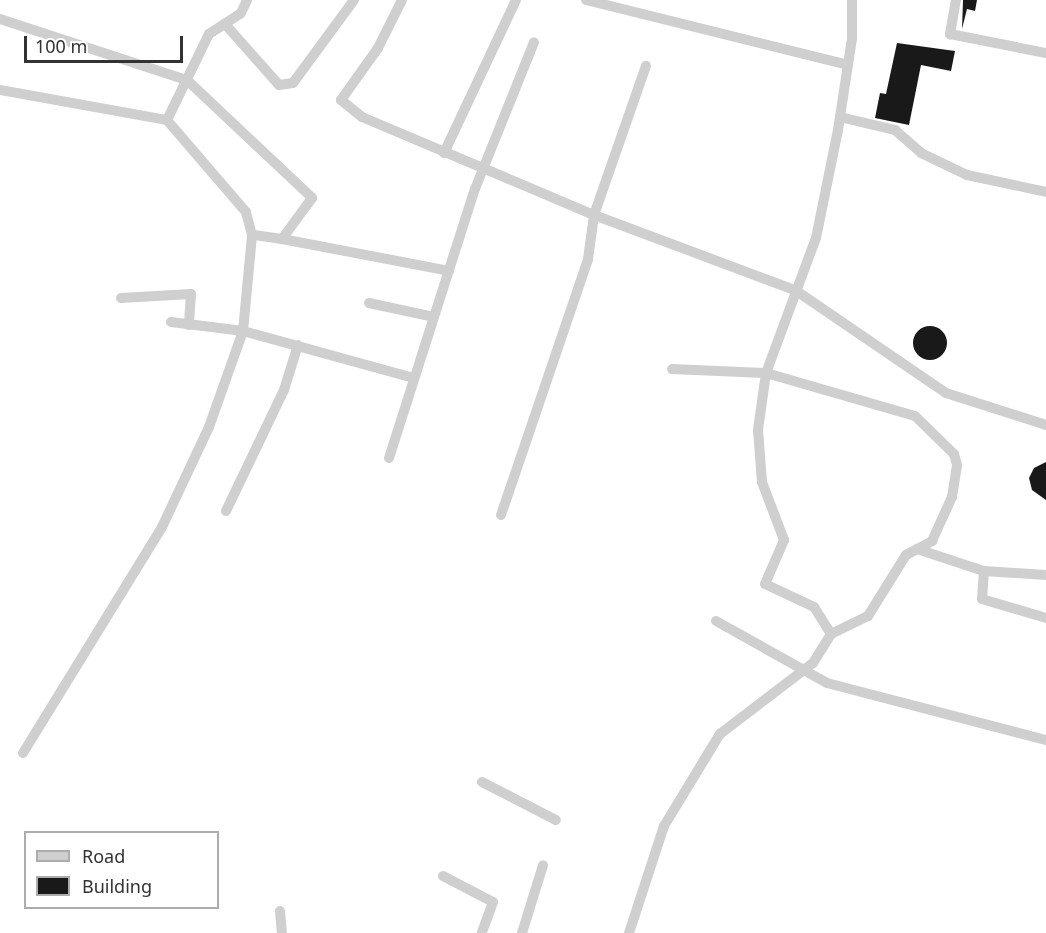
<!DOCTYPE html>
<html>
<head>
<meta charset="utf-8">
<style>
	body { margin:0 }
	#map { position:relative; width:1046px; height:933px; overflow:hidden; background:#fff; font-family:"Noto Sans",sans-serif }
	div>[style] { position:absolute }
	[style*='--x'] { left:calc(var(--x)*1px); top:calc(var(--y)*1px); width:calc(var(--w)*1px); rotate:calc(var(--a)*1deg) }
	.building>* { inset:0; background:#191919 }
	.round { border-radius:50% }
	.street>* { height:10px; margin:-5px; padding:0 5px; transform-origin:5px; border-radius:5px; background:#cfcfcf }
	span { translate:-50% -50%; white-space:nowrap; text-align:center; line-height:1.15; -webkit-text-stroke:6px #fff; paint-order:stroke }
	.legend { position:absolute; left:24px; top:831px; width:195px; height:78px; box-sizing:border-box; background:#fff; border:2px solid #adadad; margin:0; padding:8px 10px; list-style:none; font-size:18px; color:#323232 }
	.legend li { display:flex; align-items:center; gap:12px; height:30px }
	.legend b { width:30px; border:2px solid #adadad }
	.scale { position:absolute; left:24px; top:36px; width:159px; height:27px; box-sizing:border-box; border:3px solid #323232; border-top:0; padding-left:8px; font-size:18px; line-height:21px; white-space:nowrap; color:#323232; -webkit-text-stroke:4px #fff; paint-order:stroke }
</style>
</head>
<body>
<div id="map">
	<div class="building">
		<div style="clip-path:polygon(963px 0,977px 0,975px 11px,967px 9px,962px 29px)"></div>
		<div style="clip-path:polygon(897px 43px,955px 51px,951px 71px,921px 65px,909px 125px,875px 118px,880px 93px,886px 94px)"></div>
		<div class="round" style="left:913px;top:326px;width:34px;height:34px"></div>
		<div style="clip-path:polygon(1046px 462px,1046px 500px,1032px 490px,1029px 478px,1034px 468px)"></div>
	</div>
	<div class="street">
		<div style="--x:402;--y:0;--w:54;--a:116.6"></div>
		<div style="--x:378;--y:48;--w:64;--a:125.4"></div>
		<div style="--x:341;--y:100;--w:27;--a:39"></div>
		<div style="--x:362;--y:117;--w:252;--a:22.9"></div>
		<div style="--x:594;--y:215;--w:215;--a:20.5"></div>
		<div style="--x:795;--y:290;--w:183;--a:34.3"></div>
		<div style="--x:946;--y:393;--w:105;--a:17.7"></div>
		<div style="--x:586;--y:0;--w:270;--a:13.9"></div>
		<div style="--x:956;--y:0;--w:35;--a:100"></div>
		<div style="--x:950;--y:34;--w:98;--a:11.2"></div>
		<div style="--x:0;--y:19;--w:197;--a:18.1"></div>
		<div style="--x:187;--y:80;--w:172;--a:43.3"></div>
		<div style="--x:312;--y:198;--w:51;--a:126.2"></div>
		<div style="--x:282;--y:239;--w:30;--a:-172"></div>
		<div style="--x:225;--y:24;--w:81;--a:48.5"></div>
		<div style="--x:279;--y:85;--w:14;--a:-8"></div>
		<div style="--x:293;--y:83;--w:103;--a:-53.7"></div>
		<div style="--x:0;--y:90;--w:170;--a:10.2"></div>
		<div style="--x:167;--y:120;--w:96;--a:-64"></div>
		<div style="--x:209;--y:34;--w:38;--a:-33"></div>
		<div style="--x:241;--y:13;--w:14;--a:-65"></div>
		<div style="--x:840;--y:117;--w:57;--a:13.3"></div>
		<div style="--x:895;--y:130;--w:35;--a:41"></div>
		<div style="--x:921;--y:153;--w:51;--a:25.6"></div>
		<div style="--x:967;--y:175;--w:81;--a:12.1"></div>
		<div style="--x:444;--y:153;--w:169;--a:-64.8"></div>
		<div style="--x:282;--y:239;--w:170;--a:10.8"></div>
		<div style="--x:121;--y:298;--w:70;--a:-3.3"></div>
		<div style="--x:191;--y:294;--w:31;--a:94"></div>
		<div style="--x:369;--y:303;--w:66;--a:12.2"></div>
		<div style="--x:171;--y:322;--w:73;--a:7.1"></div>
		<div style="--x:243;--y:331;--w:177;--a:15.4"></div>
		<div style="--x:389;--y:458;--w:282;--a:-72.3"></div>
		<div style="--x:475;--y:189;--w:158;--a:-68.1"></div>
		<div style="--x:226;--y:511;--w:134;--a:-64.4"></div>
		<div style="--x:284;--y:390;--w:47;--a:-72.7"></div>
		<div style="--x:501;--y:515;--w:270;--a:-71.2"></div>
		<div style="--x:588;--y:259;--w:44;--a:-82.2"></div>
		<div style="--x:594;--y:215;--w:158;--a:-70.8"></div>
		<div style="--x:917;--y:549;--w:71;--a:18.2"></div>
		<div style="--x:984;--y:571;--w:62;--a:3.7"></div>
		<div style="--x:984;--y:571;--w:28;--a:94"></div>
		<div style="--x:982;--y:599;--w:67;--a:16.5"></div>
		<div style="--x:716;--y:621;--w:127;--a:29.2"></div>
		<div style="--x:827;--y:683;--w:226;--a:14.6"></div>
		<div style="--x:831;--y:634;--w:32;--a:-122"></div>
		<div style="--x:814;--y:607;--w:54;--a:-154.9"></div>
		<div style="--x:765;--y:584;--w:48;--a:-66.6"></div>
		<div style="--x:784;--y:540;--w:62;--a:-110.8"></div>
		<div style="--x:762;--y:482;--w:52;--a:-94.4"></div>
		<div style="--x:758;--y:430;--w:58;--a:-82"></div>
		<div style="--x:766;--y:373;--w:144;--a:-69.7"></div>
		<div style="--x:816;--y:238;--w:110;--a:-78.5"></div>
		<div style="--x:838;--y:130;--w:93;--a:-81.3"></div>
		<div style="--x:852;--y:38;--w:38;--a:-90"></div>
		<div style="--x:23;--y:753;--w:265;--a:-58.4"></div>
		<div style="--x:162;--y:527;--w:110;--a:-64.8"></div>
		<div style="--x:209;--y:427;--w:102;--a:-70.5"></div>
		<div style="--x:243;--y:331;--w:96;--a:-84.6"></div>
		<div style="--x:252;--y:235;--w:24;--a:-105"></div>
		<div style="--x:246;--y:212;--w:121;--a:-130.7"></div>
		<div style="--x:482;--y:782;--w:83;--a:27.2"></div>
		<div style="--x:443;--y:876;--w:56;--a:27.5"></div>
		<div style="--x:493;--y:902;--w:33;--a:110"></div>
		<div style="--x:280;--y:911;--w:22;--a:85"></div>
		<div style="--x:522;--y:933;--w:71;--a:-72.8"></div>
		<div style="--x:629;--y:933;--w:113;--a:-71.9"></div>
		<div style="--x:664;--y:826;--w:108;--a:-58.7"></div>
		<div style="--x:720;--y:734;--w:117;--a:-37.4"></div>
		<div style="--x:813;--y:663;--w:34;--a:-58"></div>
		<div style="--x:831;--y:634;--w:41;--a:-25.9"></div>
		<div style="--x:868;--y:616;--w:72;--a:-58.1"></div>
		<div style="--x:906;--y:555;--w:30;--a:-28"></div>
		<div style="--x:932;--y:541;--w:48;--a:-65.6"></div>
		<div style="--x:952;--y:497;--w:32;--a:-81"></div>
		<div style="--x:957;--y:465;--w:11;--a:-105"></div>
		<div style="--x:954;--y:454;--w:54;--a:-135.7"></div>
		<div style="--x:915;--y:416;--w:155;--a:-163.9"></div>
		<div style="--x:766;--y:373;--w:94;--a:-177.6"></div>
	</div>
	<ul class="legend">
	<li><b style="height:8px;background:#cfcfcf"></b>Road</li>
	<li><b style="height:16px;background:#191919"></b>Building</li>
	</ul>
	<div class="scale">100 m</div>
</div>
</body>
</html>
